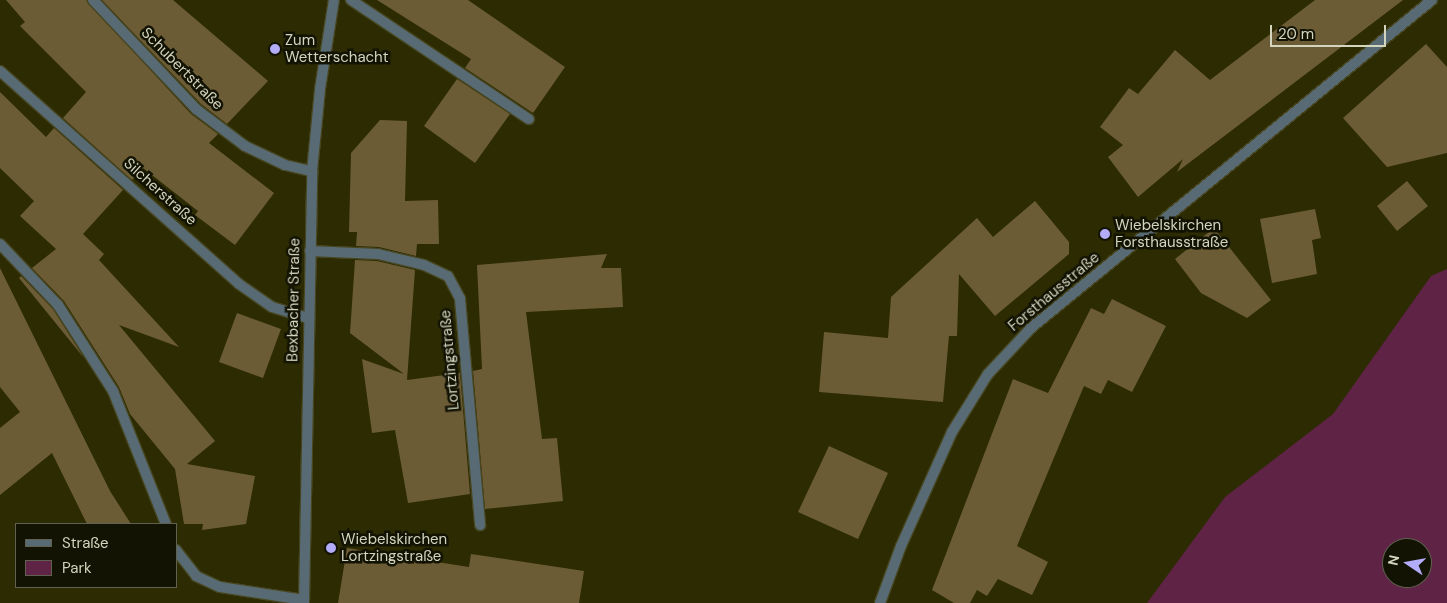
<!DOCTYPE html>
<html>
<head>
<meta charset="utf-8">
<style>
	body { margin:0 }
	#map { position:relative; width:1447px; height:603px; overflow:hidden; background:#2c2b02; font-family:"DM Sans",sans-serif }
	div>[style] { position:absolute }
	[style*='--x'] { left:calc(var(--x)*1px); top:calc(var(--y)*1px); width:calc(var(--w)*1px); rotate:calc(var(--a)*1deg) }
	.green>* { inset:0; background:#5e2345 }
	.building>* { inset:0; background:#6c5c36 }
	.roads { filter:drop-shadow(1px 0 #474620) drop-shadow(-1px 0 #474620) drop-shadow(0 1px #474620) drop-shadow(0 -1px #474620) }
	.service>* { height:10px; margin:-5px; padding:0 5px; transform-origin:5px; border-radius:5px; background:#586b74 }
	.minor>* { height:10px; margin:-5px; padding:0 5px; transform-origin:5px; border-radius:5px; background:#586b74 }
	.tertiary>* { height:10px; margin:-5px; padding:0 5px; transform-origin:5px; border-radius:5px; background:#586b74 }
	.dots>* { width:14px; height:14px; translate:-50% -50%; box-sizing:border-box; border:2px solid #131304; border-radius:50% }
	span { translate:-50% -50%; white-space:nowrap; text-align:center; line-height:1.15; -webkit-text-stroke:5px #131304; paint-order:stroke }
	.poi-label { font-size:15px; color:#d4d5bf }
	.left { translate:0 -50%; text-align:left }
	.street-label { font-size:15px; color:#d4d5bf }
	.legend { position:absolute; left:15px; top:523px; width:162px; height:65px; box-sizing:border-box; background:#131304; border:1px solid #60614f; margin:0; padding:6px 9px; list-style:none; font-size:15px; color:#d4d5bf }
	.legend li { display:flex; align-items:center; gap:10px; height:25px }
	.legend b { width:25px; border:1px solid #60614f }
	.north { position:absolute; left:1382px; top:538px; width:50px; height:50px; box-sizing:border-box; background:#131304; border:1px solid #60614f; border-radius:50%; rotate:282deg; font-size:14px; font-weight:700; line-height:20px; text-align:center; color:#d4d5bf }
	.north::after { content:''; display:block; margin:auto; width:18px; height:22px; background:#b3acf9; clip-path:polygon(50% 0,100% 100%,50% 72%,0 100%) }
	.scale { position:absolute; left:1270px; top:25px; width:116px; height:22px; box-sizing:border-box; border:2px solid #d4d5bf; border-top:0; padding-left:6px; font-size:15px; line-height:18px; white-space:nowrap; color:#d4d5bf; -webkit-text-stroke:4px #131304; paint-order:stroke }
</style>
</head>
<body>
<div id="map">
	<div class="green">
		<div style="clip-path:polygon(evenodd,1447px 269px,1447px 603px,1147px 603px,1225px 497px,1333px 414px,1431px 276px,1447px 269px,1392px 548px,1422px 548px,1422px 578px,1392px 578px,1392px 548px)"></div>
	</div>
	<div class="building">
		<div style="clip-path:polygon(6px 0,86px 0,191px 114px,218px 134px,209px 143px,274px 193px,235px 245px,195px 215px,198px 211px,143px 168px,132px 180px,63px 118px,86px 92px,20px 26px,25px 22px)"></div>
		<div style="clip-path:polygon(102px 0,173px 0,268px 81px,227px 124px,201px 104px)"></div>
		<div style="clip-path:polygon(377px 0,468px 0,565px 67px,533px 113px,465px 68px,471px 59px)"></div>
		<div style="clip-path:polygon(1315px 0,1403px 0,1177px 172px,1183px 159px,1138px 197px,1108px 157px,1123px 145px,1100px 127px,1129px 88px,1138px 94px,1175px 50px,1210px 80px)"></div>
		<div style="clip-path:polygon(1426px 44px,1447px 67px,1447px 153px,1387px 167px,1343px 118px)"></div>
		<div style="clip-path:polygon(457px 79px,510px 114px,475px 163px,424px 126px)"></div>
		<div style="clip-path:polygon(0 92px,46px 137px,54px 128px,123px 190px,83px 234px,104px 254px,99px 260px,179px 347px,119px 325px,215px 441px,187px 464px,255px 476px,246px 524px,202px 530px,203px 524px,184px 524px,175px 469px,130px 414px,119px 387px,64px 301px,32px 268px,56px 249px,20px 216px,34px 201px,0 168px)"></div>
		<div style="clip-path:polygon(380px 120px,407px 121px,405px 201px,438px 200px,439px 244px,417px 244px,416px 256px,379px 247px,356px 246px,357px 232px,349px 232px,351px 153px)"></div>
		<div style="clip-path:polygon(1407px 181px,1428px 206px,1397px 231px,1377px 206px)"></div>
		<div style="clip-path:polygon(1035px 201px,1069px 242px,1069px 254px,995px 316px,959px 274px,957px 336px,949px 336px,943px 402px,819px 392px,824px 332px,888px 338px,891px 297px,977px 218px,993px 237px)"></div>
		<div style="clip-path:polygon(1315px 209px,1321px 238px,1312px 240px,1317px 274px,1272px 283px,1260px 219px)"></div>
		<div style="clip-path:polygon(1214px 228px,1271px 300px,1247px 318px,1201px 293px,1175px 259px)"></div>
		<div style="clip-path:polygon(607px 254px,601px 268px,621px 268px,623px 307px,526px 312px,542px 439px,557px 438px,563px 501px,485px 509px,473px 371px,482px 369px,477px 265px)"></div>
		<div style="clip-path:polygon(355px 260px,377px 261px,415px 270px,407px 380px,460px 373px,470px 494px,408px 503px,395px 430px,372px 433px,362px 359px,404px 374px,350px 333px)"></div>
		<div style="clip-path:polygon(0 268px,110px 491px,131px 524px,87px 524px,52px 453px,0 495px,0 428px,20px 412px,0 387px)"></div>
		<div style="clip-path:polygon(21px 276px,53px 309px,84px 358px,19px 278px)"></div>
		<div style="clip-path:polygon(1112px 299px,1166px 326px,1132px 392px,1108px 380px,1101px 394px,1084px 386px,1017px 546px,1048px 562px,1032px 595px,998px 579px,987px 596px,977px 590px,970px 603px,954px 603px,932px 590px,1013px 379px,1048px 393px,1091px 308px,1104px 314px)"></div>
		<div style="clip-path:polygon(237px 313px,281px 329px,263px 378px,219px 362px)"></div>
		<div style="clip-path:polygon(829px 446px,888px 473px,858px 539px,798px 512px)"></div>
		<div style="clip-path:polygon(347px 548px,469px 567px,471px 554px,584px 571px,579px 603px,338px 603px)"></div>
	</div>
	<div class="roads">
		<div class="service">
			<div style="--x:351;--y:0;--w:214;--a:33.8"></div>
			<div style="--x:310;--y:251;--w:68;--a:2.5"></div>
			<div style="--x:378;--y:254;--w:47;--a:13.4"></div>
			<div style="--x:424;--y:265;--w:26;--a:25"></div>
			<div style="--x:448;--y:276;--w:26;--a:62"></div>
			<div style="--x:460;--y:299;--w:227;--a:84.9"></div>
		</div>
		<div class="minor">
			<div style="--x:93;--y:0;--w:150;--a:46.6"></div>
			<div style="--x:196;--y:109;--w:61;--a:37.1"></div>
			<div style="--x:245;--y:146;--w:44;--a:25.4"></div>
			<div style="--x:285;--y:165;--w:28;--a:13"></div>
			<div style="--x:0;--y:71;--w:320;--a:41.7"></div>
			<div style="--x:239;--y:284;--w:40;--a:34.9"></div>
			<div style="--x:272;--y:307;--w:39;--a:17"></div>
			<div style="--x:0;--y:244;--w:84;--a:46.4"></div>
			<div style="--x:58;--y:305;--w:102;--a:57.4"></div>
			<div style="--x:113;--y:391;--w:143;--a:68.3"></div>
			<div style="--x:176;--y:550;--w:33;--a:52"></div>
			<div style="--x:196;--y:576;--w:26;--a:25"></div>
			<div style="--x:220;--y:587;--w:85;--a:8.8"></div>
			<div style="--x:880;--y:603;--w:61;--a:-69.8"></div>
			<div style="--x:901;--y:546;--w:125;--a:-65.9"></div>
			<div style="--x:952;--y:432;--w:68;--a:-58.2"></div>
			<div style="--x:988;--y:374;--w:63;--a:-46.9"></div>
			<div style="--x:1031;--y:328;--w:518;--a:-39.28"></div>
		</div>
		<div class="tertiary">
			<div style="--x:304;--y:603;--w:432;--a:-88.9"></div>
			<div style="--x:312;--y:171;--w:82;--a:-84.4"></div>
			<div style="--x:320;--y:89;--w:90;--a:-81.1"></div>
		</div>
	</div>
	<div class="dots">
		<div style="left:275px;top:49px;background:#b3acf9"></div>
		<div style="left:1105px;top:234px;background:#b3acf9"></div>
		<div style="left:331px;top:548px;background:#b3acf9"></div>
	</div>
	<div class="poi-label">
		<span class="left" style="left:285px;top:49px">Zum<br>Wetterschacht</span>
		<span class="left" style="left:1115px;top:234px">Wiebelskirchen<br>Forsthausstraße</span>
		<span class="left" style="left:341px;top:548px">Wiebelskirchen<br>Lortzingstraße</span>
	</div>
	<div class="street-label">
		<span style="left:182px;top:69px;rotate:45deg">Schubertstraße</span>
		<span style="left:160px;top:192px;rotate:42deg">Silcherstraße</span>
		<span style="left:1054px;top:292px;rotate:-40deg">Forsthausstraße</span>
		<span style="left:294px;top:300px;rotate:-89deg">Bexbacher Straße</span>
		<span style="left:450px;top:360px;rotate:-95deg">Lortzingstraße</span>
	</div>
	<ul class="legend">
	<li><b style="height:6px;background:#586b74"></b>Straße</li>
	<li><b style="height:14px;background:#5e2345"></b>Park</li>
	</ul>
	<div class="north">N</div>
	<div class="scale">20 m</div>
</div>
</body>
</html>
